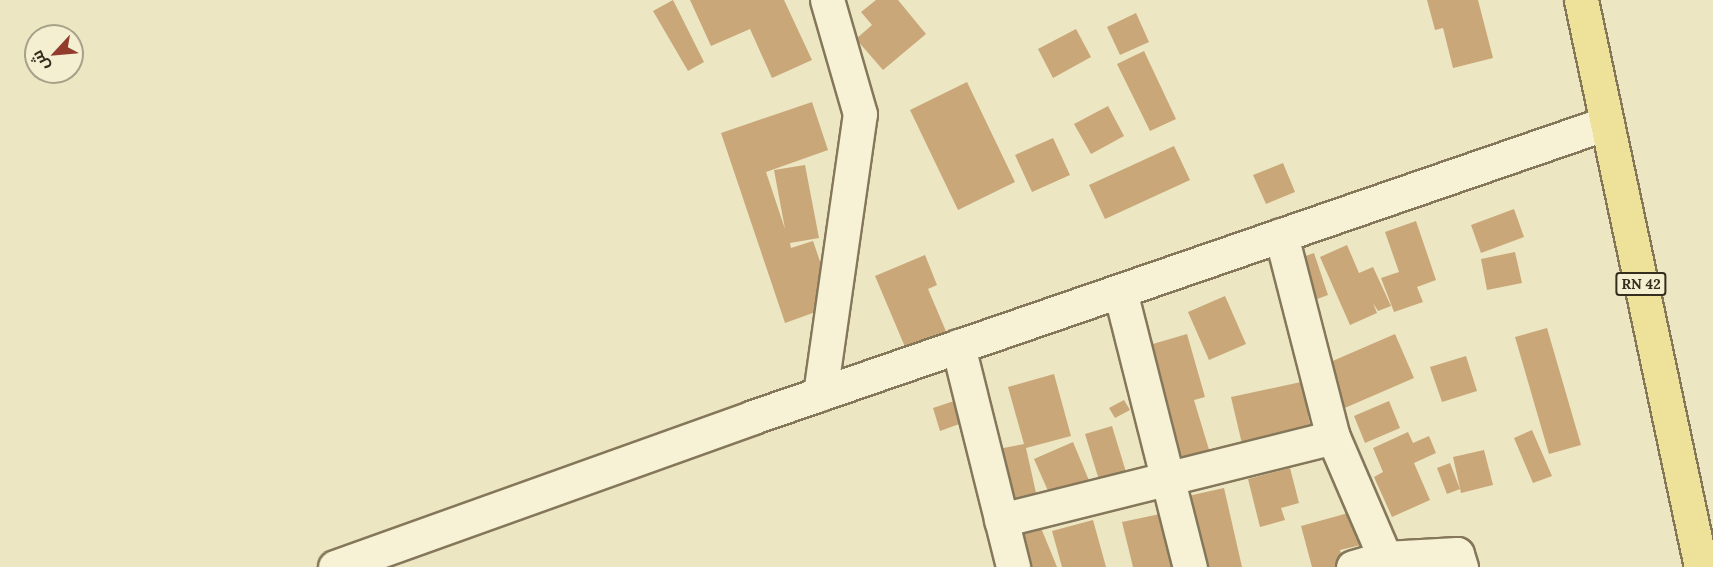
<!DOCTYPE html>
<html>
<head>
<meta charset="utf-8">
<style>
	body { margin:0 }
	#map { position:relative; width:1713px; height:567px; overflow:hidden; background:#ece6c2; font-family:Lora,Cairo,serif }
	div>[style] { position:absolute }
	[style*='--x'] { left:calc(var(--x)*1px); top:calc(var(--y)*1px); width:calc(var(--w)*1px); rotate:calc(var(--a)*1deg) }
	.building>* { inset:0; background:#c9a779 }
	.roads { filter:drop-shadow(2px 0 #85775a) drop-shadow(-2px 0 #85775a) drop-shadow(0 2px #85775a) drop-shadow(0 -2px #85775a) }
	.minor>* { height:33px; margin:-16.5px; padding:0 16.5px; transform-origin:16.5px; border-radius:16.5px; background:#f7f2d5 }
	.major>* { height:33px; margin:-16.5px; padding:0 16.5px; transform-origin:16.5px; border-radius:16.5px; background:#eee19a }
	span { translate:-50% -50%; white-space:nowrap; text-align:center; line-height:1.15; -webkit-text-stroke:4.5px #f4efd1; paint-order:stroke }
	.shield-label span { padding:2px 4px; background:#f4efd1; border:2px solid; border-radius:4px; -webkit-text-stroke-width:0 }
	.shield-label { font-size:14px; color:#352d1e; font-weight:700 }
	.north { position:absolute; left:24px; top:24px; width:60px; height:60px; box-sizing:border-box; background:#f4efd1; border:2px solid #a8a189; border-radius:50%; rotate:244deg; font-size:16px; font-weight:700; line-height:24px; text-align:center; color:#352d1e }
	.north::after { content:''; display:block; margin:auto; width:21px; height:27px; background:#923b2c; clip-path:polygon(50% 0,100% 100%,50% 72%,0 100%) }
</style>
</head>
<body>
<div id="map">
	<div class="building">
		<div style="clip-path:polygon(673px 0,704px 62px,688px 71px,653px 11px)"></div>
		<div style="clip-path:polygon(690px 0,784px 0,812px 60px,772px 78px,750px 29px,711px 46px)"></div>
		<div style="clip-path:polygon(876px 0,898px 0,926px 34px,883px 70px,856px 39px,872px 25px,861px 12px)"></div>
		<div style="clip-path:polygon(1427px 0,1478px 0,1493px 58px,1453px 68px,1443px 28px,1435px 30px)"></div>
		<div style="clip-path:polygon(1136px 13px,1149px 42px,1120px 55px,1107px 27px)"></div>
		<div style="clip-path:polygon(1076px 29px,1091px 57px,1053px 78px,1038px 49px)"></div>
		<div style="clip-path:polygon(1144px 51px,1176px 119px,1150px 131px,1117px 64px)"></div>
		<div style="clip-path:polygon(967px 82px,1015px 182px,958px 210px,910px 110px)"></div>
		<div style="clip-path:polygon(812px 102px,828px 150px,766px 172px,785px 229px,774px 170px,805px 165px,819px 238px,790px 243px,791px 248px,813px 241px,835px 305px,785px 323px,721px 133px)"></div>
		<div style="clip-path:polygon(1108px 106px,1124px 136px,1091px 154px,1074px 124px)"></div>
		<div style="clip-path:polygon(1053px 138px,1070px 175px,1032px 192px,1015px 155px)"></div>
		<div style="clip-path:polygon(1174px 146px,1190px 180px,1105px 219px,1089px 185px)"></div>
		<div style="clip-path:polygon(1283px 163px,1295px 192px,1266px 204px,1253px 175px)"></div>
		<div style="clip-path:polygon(1514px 209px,1524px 237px,1481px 253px,1471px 225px)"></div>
		<div style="clip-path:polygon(1416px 221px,1436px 280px,1417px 287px,1423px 302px,1394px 312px,1381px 278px,1399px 272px,1385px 232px)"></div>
		<div style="clip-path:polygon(1347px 245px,1359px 273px,1373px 267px,1391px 306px,1378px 311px,1373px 303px,1377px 313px,1350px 325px,1320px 257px)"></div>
		<div style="clip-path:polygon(1515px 252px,1522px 283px,1487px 290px,1481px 259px)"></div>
		<div style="clip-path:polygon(1314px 253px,1328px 295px,1306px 303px,1292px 261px)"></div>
		<div style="clip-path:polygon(925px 255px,937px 285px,928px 289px,948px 336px,908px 354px,875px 276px)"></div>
		<div style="clip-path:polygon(1225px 296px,1246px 344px,1209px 360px,1188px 312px)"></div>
		<div style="clip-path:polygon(1547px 328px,1581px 445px,1549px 454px,1515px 337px)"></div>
		<div style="clip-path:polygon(1187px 334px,1205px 397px,1194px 400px,1210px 453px,1179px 462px,1146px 346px)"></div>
		<div style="clip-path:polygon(1395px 334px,1414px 378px,1340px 410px,1321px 366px)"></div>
		<div style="clip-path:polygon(1466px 356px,1477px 391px,1442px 402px,1430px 367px)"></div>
		<div style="clip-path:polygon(1054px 374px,1071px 436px,1026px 448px,1036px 493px,1009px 499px,998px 449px,1024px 444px,1008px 387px)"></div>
		<div style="clip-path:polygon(1301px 382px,1311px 429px,1242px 444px,1231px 397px)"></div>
		<div style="clip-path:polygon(1124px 400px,1130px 410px,1115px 418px,1109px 408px)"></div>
		<div style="clip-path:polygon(954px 401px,962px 423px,940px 431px,933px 408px)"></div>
		<div style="clip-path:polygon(1389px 401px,1400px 428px,1365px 443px,1354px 416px)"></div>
		<div style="clip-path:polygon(1112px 426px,1133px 495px,1106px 503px,1085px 434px)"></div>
		<div style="clip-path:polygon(1532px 430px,1552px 476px,1533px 483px,1514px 438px)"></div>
		<div style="clip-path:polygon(1408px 432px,1413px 443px,1429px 436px,1436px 453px,1414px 463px,1430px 500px,1392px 517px,1374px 477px,1383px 472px,1373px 448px)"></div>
		<div style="clip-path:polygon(1073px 442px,1090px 483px,1052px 500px,1034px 459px)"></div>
		<div style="clip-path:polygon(1484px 450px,1493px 485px,1461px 493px,1453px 457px)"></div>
		<div style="clip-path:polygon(1450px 463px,1460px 489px,1447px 494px,1437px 468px)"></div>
		<div style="clip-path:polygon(1290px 468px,1299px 503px,1281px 508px,1285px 520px,1260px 527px,1248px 479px)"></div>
		<div style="clip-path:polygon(1224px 488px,1242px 567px,1203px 567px,1188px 496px)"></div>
		<div style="clip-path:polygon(1352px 512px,1361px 545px,1340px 550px,1345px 567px,1312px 567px,1301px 526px)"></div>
		<div style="clip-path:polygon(1160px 514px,1173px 567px,1133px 567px,1122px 522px)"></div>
		<div style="clip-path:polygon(1093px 520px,1106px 567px,1062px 567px,1052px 531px)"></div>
		<div style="clip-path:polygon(1039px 523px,1057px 567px,1020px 567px,1017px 560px,1029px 555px,1019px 531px)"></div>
	</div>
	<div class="roads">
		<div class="minor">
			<div style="--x:1281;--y:235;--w:209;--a:75.6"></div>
			<div style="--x:1333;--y:437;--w:132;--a:66.7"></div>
			<div style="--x:1120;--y:291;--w:285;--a:75.8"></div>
			<div style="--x:958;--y:346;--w:228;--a:76"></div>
			<div style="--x:820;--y:394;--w:283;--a:-81.9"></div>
			<div style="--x:860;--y:114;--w:119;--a:-106.1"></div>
			<div style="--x:1001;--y:520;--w:342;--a:-14"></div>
			<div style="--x:335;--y:567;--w:444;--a:-19.7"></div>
			<div style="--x:753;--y:417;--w:903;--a:-19"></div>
			<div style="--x:1353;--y:567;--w:33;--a:-16"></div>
			<div style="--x:1385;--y:558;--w:72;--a:-3.2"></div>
			<div style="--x:1457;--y:554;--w:14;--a:73"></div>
		</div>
		<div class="major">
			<div style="--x:1581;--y:0;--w:580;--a:78.05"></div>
		</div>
	</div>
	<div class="shield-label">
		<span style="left:1641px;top:284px">RN 42</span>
	</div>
	<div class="north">ش</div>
</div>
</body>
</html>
